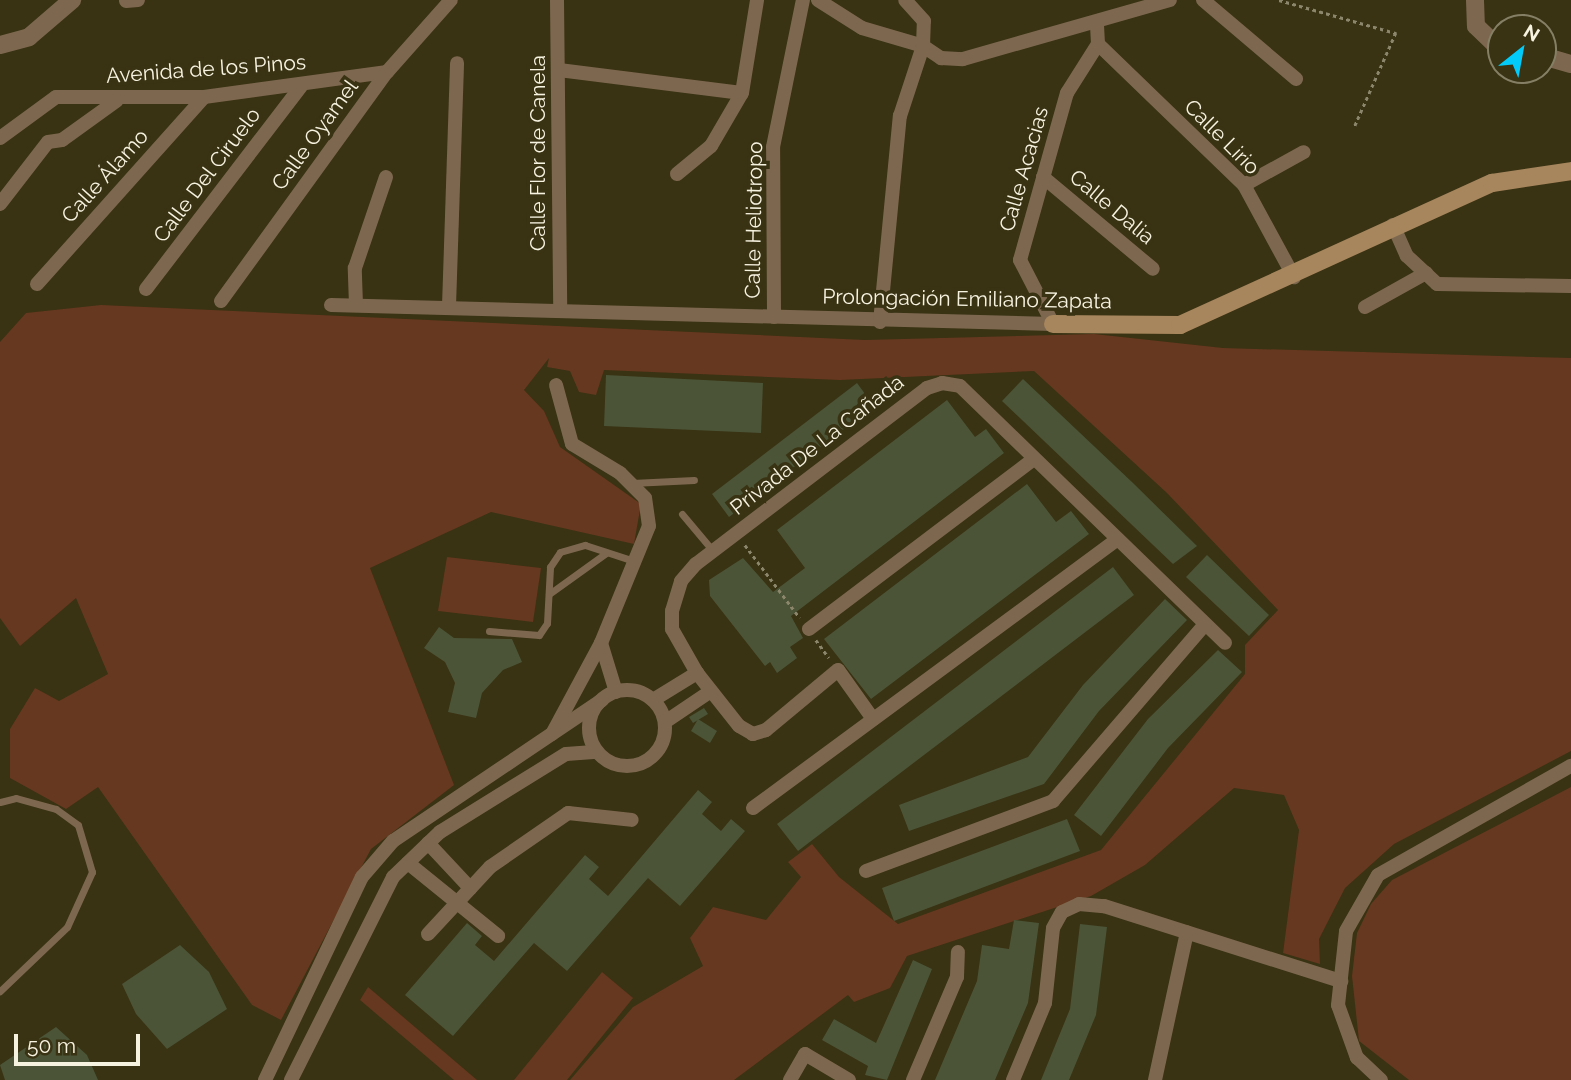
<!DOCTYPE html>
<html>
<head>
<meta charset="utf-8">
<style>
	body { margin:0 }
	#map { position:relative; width:1571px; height:1080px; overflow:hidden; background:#393213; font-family:Raleway,sans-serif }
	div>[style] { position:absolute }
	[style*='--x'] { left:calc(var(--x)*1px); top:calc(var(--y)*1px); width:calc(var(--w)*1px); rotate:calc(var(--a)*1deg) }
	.green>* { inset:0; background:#65381f }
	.building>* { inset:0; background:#4b5437 }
	.path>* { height:2.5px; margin-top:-1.25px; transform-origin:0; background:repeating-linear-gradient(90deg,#8b866c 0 3.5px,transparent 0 7px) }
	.service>* { height:7px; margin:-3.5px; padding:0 3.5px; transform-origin:3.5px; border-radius:3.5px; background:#7d684f }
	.minor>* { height:14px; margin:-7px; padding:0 7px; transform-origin:7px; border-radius:7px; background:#7d684f }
	.minor>.ring { margin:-7px; padding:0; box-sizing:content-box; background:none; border:14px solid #7d684f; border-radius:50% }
	.tertiary>* { height:18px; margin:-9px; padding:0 9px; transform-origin:9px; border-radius:9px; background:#7d684f }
	.secondary>* { height:18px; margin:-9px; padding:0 9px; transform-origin:9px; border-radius:9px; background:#a7865d }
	span { translate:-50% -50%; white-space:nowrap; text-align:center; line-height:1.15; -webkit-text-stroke:7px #393213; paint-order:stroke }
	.street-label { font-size:21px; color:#f7f3e1 }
	.north { position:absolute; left:1487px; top:14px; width:70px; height:70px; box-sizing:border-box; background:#393213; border:2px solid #857f65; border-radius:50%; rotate:31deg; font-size:19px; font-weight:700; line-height:28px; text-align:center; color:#f7f3e1 }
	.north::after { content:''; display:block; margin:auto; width:24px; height:32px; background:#03cbf9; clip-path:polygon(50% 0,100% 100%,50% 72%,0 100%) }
	.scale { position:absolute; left:14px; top:1034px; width:126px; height:32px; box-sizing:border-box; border:4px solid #f7f3e1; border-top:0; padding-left:9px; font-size:21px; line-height:24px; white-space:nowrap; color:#f7f3e1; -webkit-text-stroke:5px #393213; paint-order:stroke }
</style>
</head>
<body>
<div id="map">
	<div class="green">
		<div style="clip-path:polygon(101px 305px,865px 340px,1094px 334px,1223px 348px,1571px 358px,1571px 751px,1394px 844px,1345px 888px,1319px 939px,1320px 964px,1283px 953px,1299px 830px,1284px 795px,1234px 788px,1145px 865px,1091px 896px,907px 956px,890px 988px,854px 1002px,848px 995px,734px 1080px,570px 1080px,633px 1007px,703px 966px,690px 938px,713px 907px,766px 920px,801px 877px,788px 862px,812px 844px,839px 877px,898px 924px,1101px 850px,1245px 674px,1245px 645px,1278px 610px,1167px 493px,1034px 371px,840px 380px,604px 370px,596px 395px,579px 392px,570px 371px,547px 367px,549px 358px,524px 390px,544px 411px,560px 447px,641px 504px,634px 544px,491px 512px,370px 568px,454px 785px,371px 849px,281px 1020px,252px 1005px,98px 787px,66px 809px,10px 778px,10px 729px,35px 688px,59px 701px,108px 674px,76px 598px,20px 646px,0 618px,0 342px,26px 313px)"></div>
		<div style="clip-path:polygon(447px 557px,541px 568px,533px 622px,438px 611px)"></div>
		<div style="clip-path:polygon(1571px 787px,1571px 1080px,1409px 1080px,1359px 1041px,1352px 976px,1357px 933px,1371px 904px,1392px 880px)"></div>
		<div style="clip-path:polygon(602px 972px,633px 998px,567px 1080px,514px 1080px)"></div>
		<div style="clip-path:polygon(368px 987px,477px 1080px,454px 1080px,360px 1000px)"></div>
	</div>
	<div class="building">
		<div style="clip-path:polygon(606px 375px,763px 383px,761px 433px,604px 426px)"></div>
		<div style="clip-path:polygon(1023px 379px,1133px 483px,1197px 546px,1173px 564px,1002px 401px)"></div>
		<div style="clip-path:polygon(857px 383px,874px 406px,729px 517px,712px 494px)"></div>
		<div style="clip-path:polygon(947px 400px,975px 437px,986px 429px,1004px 453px,791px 616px,803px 638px,790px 647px,797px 658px,777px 673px,770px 662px,765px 666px,710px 596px,709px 580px,743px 558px,773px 592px,805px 568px,777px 530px)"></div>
		<div style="clip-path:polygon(1027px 484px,1056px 522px,1071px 511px,1089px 534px,871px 699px,824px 639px)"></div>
		<div style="clip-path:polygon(1207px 555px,1269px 615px,1249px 636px,1186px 577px)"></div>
		<div style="clip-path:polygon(1113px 567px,1134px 595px,798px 851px,777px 824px)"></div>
		<div style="clip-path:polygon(1165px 599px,1187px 620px,1099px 711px,1044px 784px,909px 831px,899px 805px,1028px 757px,1083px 685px)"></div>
		<div style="clip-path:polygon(439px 627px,454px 638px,512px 639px,522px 662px,503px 670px,482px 693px,476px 718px,448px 712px,455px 683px,445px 662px,424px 648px)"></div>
		<div style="clip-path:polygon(1218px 650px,1242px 672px,1168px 748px,1101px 836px,1074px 815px,1148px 719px)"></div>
		<div style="clip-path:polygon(704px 708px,708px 714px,693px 723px,689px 717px)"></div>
		<div style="clip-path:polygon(698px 719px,717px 731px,710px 743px,691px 731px)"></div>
		<div style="clip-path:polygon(698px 790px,712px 802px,702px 814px,721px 831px,731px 819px,745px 831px,680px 906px,648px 878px,567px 971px,534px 943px,453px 1036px,405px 995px,467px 923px,482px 936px,475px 945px,494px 961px,585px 855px,599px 867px,589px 879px,608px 896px)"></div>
		<div style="clip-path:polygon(1067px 819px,1080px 851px,894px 921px,882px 888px)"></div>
		<div style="clip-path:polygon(1014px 920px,1039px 923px,1028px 1003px,995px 1080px,935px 1080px,977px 981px,982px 945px,1009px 949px)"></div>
		<div style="clip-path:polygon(1080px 924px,1107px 927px,1096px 1015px,1069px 1080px,1041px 1080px,1070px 1009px)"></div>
		<div style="clip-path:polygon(180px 945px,209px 972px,227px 1009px,167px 1049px,136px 1014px,122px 984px)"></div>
		<div style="clip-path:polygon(913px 960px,932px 969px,887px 1080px,865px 1075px,868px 1066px,822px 1040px,834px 1019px,876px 1043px)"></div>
		<div style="clip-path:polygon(56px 1027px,87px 1055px,98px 1080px,5px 1080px,0 1065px)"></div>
	</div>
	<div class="path">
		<div style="--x:1279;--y:0;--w:122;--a:15.8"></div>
		<div style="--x:1396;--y:33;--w:102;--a:113.8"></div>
		<div style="--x:745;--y:545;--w:91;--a:53"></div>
		<div style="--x:816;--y:640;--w:22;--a:54"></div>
	</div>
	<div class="service">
		<div style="--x:632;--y:483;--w:62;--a:-2.8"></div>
		<div style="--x:682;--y:514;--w:48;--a:50"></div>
		<div style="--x:549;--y:594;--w:70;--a:-35.7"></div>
		<div style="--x:489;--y:631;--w:50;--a:4.6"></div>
		<div style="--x:539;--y:635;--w:14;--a:-56"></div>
		<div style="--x:547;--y:623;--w:56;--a:-86.9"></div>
		<div style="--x:550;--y:567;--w:18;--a:-56"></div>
		<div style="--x:560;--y:552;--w:26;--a:-16"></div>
		<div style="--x:585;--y:545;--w:52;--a:18.1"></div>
		<div style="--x:0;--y:802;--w:16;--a:-14"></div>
		<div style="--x:16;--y:798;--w:41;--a:15.4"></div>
		<div style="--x:56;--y:809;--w:27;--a:36"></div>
		<div style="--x:78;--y:825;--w:49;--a:73.4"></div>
		<div style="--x:92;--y:872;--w:60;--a:114.4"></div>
		<div style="--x:67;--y:927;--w:93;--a:136.3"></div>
	</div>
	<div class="minor">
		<div style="--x:557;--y:0;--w:307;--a:89.4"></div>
		<div style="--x:818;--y:0;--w:52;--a:32.5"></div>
		<div style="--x:862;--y:28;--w:64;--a:16.4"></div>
		<div style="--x:923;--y:46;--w:22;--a:34"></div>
		<div style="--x:941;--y:58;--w:22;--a:3"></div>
		<div style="--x:963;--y:59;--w:215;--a:-15.9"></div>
		<div style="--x:1203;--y:0;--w:122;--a:40.3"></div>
		<div style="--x:126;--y:1;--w:12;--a:-5"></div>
		<div style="--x:1098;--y:44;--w:203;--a:44"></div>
		<div style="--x:1244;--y:185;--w:105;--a:61.5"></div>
		<div style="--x:559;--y:70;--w:184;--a:7.2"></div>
		<div style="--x:0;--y:138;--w:69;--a:-36.2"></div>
		<div style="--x:56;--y:97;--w:148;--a:0"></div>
		<div style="--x:204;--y:97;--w:185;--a:-7.8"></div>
		<div style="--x:677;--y:174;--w:44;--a:-39.5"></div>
		<div style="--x:711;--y:146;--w:61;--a:-59.7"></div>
		<div style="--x:742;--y:93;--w:94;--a:-80.8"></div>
		<div style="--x:1043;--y:177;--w:143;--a:39.9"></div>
		<div style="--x:1244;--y:185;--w:68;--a:-28.8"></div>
		<div style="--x:0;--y:204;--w:78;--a:-52.3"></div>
		<div style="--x:48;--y:142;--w:14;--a:-8"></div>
		<div style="--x:62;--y:140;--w:67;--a:-35.8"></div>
		<div style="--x:1393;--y:225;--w:34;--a:66"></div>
		<div style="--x:1407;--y:256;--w:41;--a:43"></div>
		<div style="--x:1437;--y:284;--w:134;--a:0.9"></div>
		<div style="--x:37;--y:284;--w:251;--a:-48.2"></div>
		<div style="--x:146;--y:289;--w:255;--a:-52.6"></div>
		<div style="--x:221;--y:301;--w:283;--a:-54.1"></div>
		<div style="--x:387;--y:72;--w:96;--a:-48.4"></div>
		<div style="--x:331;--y:305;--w:722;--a:1.51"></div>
		<div style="--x:1053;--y:324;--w:72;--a:-117.3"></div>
		<div style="--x:1020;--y:260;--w:173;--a:-74.3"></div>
		<div style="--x:1067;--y:93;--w:58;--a:-57.7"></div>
		<div style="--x:1098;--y:44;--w:18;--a:-93"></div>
		<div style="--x:356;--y:305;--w:37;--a:-92"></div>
		<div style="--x:355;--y:268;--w:96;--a:-71.2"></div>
		<div style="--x:449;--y:306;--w:243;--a:-88.1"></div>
		<div style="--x:1365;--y:307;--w:70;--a:-29.1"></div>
		<div style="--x:774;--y:317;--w:170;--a:-90.3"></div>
		<div style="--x:773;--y:147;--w:150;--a:-78.5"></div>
		<div style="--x:880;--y:322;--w:207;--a:-84.5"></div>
		<div style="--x:900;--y:116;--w:74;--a:-71.8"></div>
		<div style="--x:923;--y:46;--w:25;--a:-88"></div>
		<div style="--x:924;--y:21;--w:28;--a:-132"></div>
		<div style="--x:809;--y:629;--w:282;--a:-37.1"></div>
		<div style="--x:601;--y:643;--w:51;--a:73"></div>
		<div class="ring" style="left:589px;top:690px;width:62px;height:62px"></div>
		<div style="--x:653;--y:700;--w:52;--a:-31.5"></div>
		<div style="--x:873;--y:719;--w:60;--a:-125.5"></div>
		<div style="--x:838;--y:670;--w:94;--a:140.2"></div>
		<div style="--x:766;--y:730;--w:14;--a:163"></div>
		<div style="--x:753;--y:734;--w:16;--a:-150"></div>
		<div style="--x:739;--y:726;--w:68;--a:-128.4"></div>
		<div style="--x:697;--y:673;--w:51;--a:-119.6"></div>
		<div style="--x:672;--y:629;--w:18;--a:-90"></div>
		<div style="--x:672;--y:611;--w:31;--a:-73"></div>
		<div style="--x:681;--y:581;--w:23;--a:-49"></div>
		<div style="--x:696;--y:564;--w:290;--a:-37.3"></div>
		<div style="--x:927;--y:388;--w:16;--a:-18"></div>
		<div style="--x:942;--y:383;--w:18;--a:9"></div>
		<div style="--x:960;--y:386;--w:369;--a:44.1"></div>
		<div style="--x:665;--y:722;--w:55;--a:-34"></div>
		<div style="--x:552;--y:734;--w:103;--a:-61.7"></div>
		<div style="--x:601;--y:643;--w:126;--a:-67.7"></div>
		<div style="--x:649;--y:526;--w:28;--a:-98"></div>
		<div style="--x:645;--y:498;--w:35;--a:-135"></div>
		<div style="--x:620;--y:473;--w:56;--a:-148.9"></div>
		<div style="--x:572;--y:444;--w:61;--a:-105.2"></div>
		<div style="--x:753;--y:808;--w:450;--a:-36.4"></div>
		<div style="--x:428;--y:843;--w:62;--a:47"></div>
		<div style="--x:408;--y:863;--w:116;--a:39"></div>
		<div style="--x:866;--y:871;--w:200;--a:-20.5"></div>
		<div style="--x:1053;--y:801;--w:233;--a:-49.3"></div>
		<div style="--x:428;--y:934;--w:91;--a:-47.2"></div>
		<div style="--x:490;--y:867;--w:95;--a:-34.7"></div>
		<div style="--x:568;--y:813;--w:64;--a:6.2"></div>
		<div style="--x:265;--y:1080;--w:225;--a:-64.5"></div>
		<div style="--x:362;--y:877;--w:48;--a:-49.3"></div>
		<div style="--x:393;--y:841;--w:252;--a:-34"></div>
		<div style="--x:291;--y:1080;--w:227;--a:-63.3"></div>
		<div style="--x:393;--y:877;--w:65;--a:-43.8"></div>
		<div style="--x:440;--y:832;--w:148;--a:-31.8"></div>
		<div style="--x:566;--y:754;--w:31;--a:-4"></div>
		<div style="--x:790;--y:1080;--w:30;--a:-60"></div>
		<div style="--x:805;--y:1054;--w:51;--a:30.6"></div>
		<div style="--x:913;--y:1080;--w:112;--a:-66.9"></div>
		<div style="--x:957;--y:977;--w:25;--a:-88"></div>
		<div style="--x:1013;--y:1080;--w:83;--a:-67.4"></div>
		<div style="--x:1045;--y:1003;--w:75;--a:-83.9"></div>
		<div style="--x:1053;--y:928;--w:18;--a:-61"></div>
		<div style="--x:1062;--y:912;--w:19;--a:-25"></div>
		<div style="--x:1079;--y:904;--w:25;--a:5"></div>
		<div style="--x:1104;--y:906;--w:249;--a:17.6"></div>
		<div style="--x:1155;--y:1080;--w:151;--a:-77.8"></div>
		<div style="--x:1381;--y:1080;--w:33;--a:-137"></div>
		<div style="--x:1357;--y:1058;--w:56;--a:-109.7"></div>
		<div style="--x:1338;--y:1005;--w:74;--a:-83.8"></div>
		<div style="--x:1346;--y:931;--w:64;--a:-60.3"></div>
		<div style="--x:1378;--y:875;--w:222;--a:-29.5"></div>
	</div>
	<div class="tertiary">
		<div style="--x:1475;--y:0;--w:26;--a:88"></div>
		<div style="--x:1476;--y:26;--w:35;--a:44"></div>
		<div style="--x:0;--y:45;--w:30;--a:-15"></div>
		<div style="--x:29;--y:37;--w:57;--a:-40.7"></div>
		<div style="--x:1543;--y:56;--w:29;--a:16"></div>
	</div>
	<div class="secondary">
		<div style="--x:1053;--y:324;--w:127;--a:0.5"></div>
		<div style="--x:1180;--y:325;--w:343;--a:-24.5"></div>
		<div style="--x:1492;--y:183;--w:80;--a:-8.6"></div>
	</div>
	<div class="street-label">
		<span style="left:206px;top:69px;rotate:-4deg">Avenida de los Pinos</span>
		<span style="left:315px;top:135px;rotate:-54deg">Calle Oyamel</span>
		<span style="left:1222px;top:137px;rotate:45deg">Calle Lirio</span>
		<span style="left:538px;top:153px;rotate:-90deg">Calle Flor de Canela</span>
		<span style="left:1024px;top:169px;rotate:-74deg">Calle Acacias</span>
		<span style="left:207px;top:175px;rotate:-53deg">Calle Del Ciruelo</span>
		<span style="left:105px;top:176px;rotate:-48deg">Calle Álamo</span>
		<span style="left:1112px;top:207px;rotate:40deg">Calle Dalia</span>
		<span style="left:754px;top:220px;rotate:-89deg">Calle Heliotropo</span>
		<span style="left:967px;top:299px;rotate:1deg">Prolongación Emiliano Zapata</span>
		<span style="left:817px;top:445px;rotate:-38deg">Privada De La Cañada</span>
	</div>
	<div class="north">N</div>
	<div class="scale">50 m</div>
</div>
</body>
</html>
